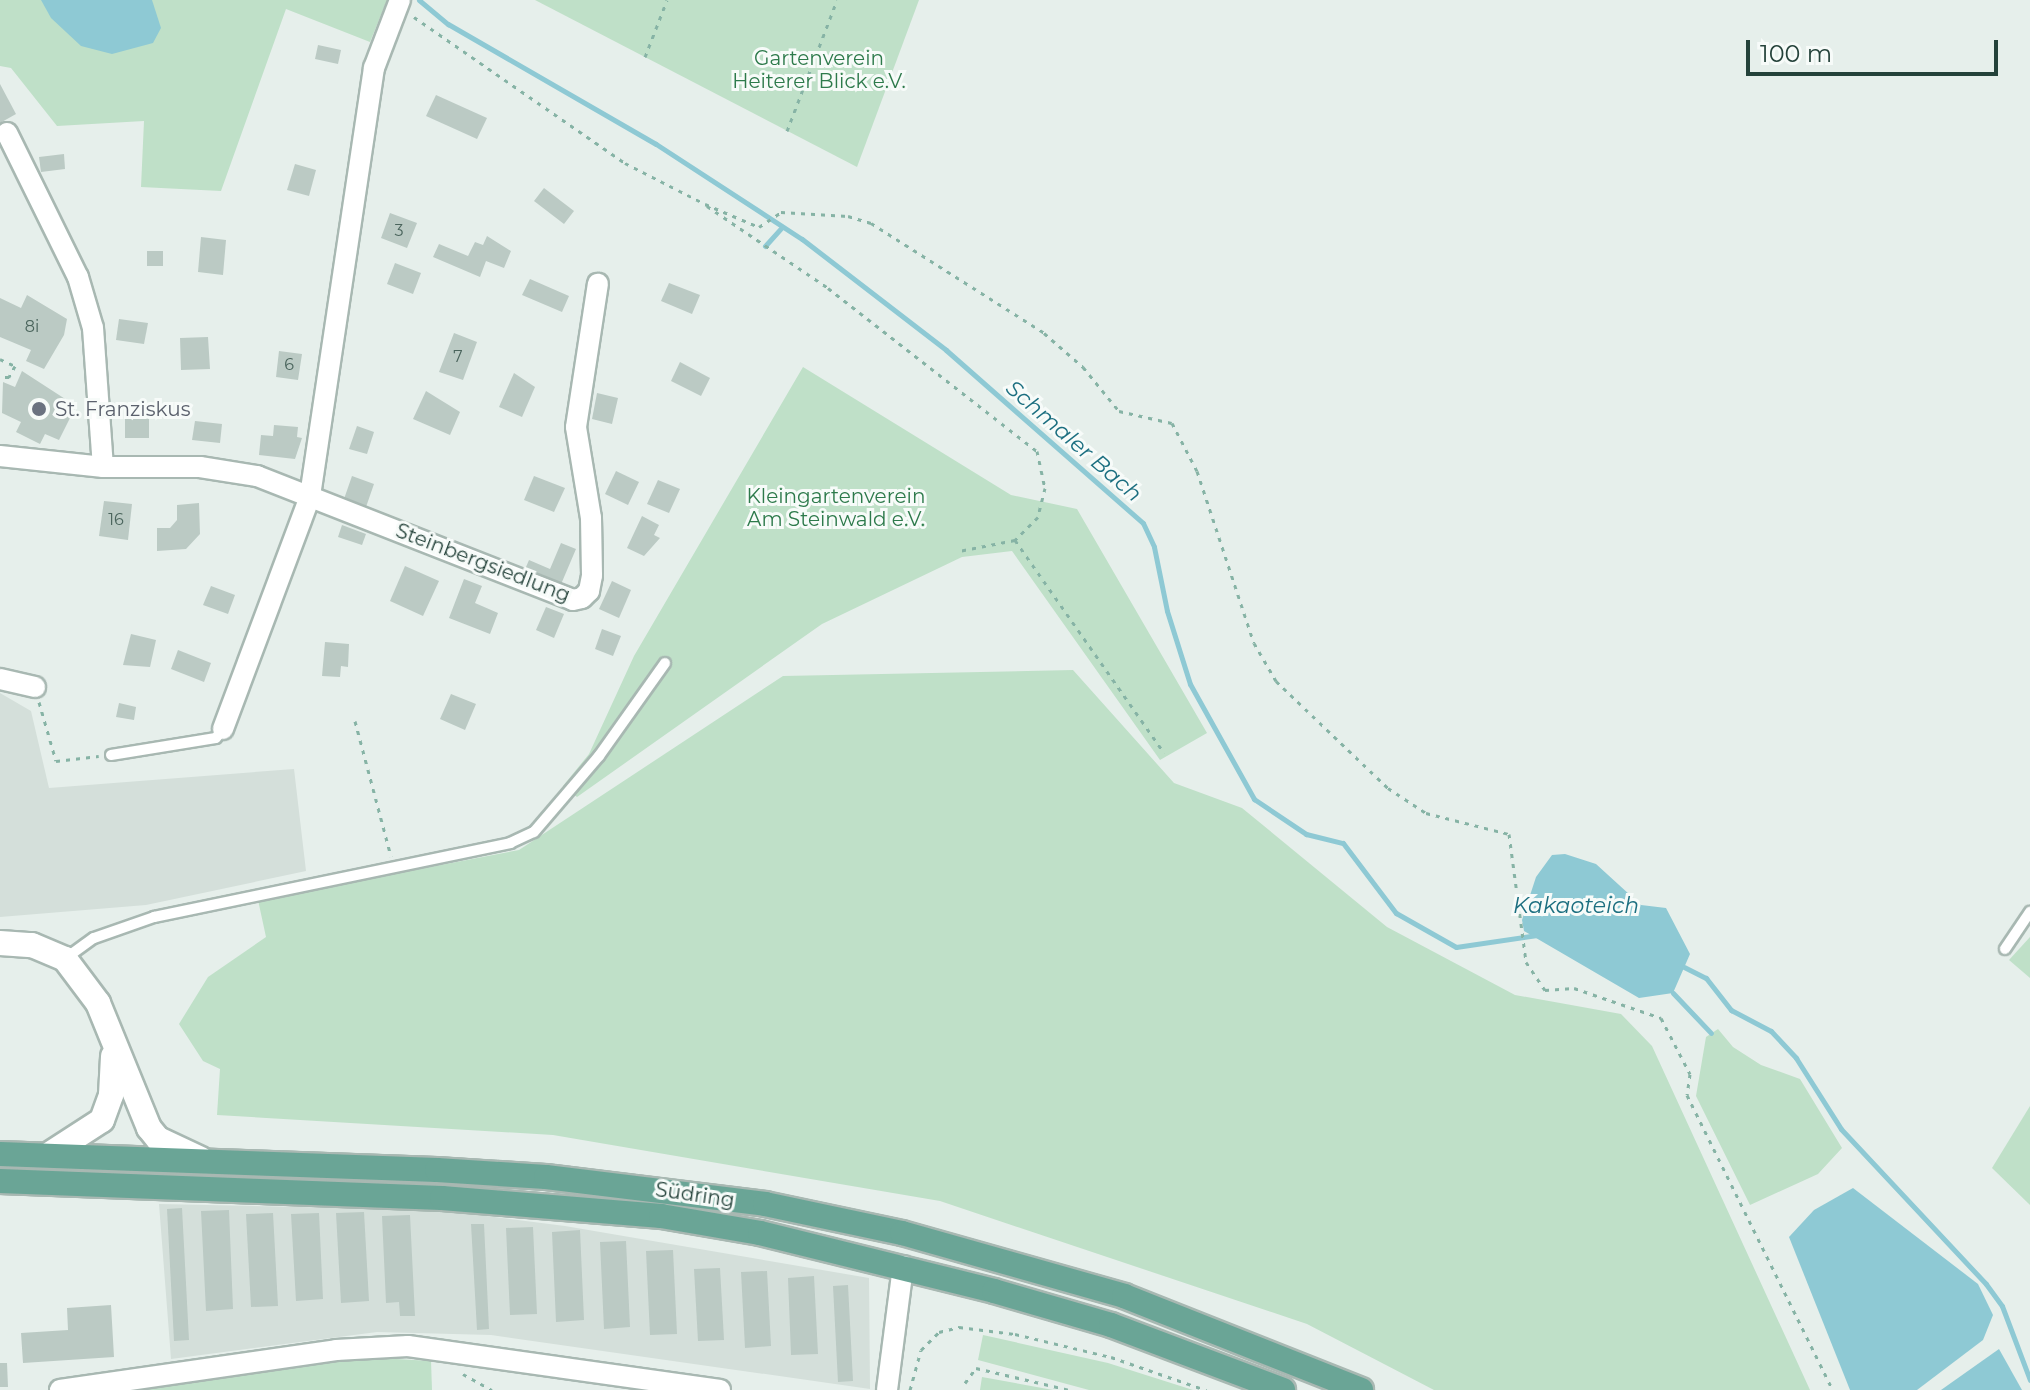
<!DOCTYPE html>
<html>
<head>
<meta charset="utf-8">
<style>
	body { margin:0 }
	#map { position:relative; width:2030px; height:1390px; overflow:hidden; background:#e6efeb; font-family:Montserrat,sans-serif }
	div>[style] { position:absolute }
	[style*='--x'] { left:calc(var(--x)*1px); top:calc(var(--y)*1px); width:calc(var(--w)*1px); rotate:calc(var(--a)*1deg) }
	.built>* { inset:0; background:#d4dfda }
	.green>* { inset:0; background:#bfe0c8 }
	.water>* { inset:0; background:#8ec9d4 }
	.stream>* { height:5px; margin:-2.5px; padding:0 2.5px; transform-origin:2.5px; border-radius:2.5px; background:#8ec9d4 }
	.building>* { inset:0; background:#bbcac4 }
	.path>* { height:3px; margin-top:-1.5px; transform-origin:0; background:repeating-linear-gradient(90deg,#86b3a5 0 4px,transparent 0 10px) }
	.roads { filter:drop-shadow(2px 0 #a8b8b2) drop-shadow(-2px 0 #a8b8b2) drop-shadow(0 2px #a8b8b2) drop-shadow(0 -2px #a8b8b2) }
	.service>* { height:10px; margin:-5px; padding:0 5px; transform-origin:5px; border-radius:5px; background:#fff }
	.minor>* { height:20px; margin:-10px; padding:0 10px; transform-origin:10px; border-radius:10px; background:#fff }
	.secondary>* { height:24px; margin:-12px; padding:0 12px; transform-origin:12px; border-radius:12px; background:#fff }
	.primary>* { height:24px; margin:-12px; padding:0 12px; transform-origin:12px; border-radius:12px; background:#6aa596 }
	.dots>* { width:22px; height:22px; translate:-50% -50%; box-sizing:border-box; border:4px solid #f7fbf9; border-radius:50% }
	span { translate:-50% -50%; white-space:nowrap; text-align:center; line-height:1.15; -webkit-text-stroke:6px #f7fbf9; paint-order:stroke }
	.number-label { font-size:16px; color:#4a645c }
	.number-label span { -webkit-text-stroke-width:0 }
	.park-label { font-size:20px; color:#2d7a4b }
	.worship-label { font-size:20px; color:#5b616d }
	.left { translate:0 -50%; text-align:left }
	.street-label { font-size:20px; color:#24423a }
	.water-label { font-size:22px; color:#1c6f80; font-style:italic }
	.scale { position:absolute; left:1746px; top:40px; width:252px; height:36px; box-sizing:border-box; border:4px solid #24423a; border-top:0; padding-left:10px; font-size:24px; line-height:28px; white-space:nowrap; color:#24423a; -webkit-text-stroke:6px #f7fbf9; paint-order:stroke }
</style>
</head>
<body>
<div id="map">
	<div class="built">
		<div style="clip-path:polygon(0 693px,31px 711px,49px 788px,294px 769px,306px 871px,146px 905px,0 917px)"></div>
		<div style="clip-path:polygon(159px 1204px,440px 1210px,565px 1226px,869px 1278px,870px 1389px,491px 1335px,377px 1332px,171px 1359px)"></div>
	</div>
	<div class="green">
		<div style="clip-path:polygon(0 0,387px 0,370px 42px,286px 9px,221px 191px,141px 187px,144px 121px,57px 126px,11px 68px,0 66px)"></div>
		<div style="clip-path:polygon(535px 0,919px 0,857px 167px)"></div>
		<div style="clip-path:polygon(803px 367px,1011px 495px,1077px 509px,1207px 733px,1160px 760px,1012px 551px,962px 557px,822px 624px,577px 797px,563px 786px,589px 754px,634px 656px)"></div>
		<div style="clip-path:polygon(1073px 670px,1174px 783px,1242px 808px,1387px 927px,1515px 995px,1621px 1014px,1652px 1046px,1810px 1390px,1434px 1390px,1307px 1324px,940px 1201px,553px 1135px,217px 1115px,220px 1069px,203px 1061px,179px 1024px,208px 977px,266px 937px,258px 900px,519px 850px,783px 676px)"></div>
		<div style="clip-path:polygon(2030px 937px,2030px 978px,2009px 960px)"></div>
		<div style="clip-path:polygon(1718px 1029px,1733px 1047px,1761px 1065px,1800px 1079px,1842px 1148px,1818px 1174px,1750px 1205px,1696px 1096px,1706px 1037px)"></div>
		<div style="clip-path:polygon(2030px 1106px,2030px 1205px,1992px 1168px)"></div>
		<div style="clip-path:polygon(983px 1335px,1108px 1363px,1193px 1390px,1089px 1390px,978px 1360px)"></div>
		<div style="clip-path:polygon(362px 1357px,431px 1361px,432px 1390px,135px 1390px)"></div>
		<div style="clip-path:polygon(982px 1377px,1053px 1390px,980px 1390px)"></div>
	</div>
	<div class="water">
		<div style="clip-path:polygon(41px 0,152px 0,161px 28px,153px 43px,112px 54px,81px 46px,51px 18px)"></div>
		<div style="clip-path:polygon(1565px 854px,1596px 864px,1641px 905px,1666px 908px,1690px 954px,1673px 993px,1639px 998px,1524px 931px,1522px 920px,1536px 877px,1552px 855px)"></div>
		<div style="clip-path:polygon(1853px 1188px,1978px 1284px,1993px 1315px,1983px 1340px,1917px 1390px,1850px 1390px,1789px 1237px,1814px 1210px)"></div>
		<div style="clip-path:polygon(1999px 1349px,2022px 1390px,1941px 1390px)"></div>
	</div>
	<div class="stream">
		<div style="--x:419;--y:0;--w:38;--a:40"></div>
		<div style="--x:448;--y:24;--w:240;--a:30"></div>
		<div style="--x:656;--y:144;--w:174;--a:33.1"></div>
		<div style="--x:802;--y:239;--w:182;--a:37.6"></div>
		<div style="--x:946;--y:350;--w:262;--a:41.3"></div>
		<div style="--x:1143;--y:523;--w:26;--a:65"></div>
		<div style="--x:1154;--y:547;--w:65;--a:78.5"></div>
		<div style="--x:1167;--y:611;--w:77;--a:72.5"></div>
		<div style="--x:1190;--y:684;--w:132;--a:60.9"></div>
		<div style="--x:1254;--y:799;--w:63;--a:33.9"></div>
		<div style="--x:1306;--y:834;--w:38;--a:14"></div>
		<div style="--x:1343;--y:843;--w:88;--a:52.9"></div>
		<div style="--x:1396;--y:913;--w:69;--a:29.5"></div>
		<div style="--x:1456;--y:947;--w:82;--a:-8.4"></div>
		<div style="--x:765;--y:246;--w:25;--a:-48"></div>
		<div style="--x:1684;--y:967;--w:25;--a:27"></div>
		<div style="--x:1706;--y:978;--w:41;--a:52"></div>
		<div style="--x:1731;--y:1010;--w:45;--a:27.7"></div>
		<div style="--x:1771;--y:1031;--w:37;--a:47"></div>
		<div style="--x:1796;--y:1058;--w:84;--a:57.6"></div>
		<div style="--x:1841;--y:1129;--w:212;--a:46.9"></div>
		<div style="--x:1986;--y:1284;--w:27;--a:54"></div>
		<div style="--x:2002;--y:1306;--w:79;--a:69.3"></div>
		<div style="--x:1673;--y:993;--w:55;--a:46.5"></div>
	</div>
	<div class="building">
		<div style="clip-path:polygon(318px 45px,341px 50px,338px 64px,315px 59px)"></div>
		<div style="clip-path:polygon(0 84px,16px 114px,0 123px)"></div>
		<div style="clip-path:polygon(436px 95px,487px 118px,477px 139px,426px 116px)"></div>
		<div style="clip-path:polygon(64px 154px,65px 169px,41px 172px,39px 157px)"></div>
		<div style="clip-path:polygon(295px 164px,316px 170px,309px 196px,287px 190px)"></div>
		<div style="clip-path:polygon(544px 188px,574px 211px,564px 224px,534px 201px)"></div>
		<div style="clip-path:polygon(390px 213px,417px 223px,407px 248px,381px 238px)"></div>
		<div style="clip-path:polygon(487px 236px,511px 251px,504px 268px,486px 261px,480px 277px,433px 257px,439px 244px,468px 256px,475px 242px,483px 245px)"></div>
		<div style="clip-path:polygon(201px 237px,226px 240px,223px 275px,198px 272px)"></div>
		<div style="clip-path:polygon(147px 251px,163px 251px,163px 266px,147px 266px)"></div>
		<div style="clip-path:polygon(395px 263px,421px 273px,413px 294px,387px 284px)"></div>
		<div style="clip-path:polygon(530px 279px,569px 296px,562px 312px,522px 295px)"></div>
		<div style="clip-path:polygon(669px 283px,700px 295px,692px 314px,661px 301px)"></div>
		<div style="clip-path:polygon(27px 295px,67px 319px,64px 335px,44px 369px,26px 361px,31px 350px,0 337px,0 298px,21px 308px)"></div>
		<div style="clip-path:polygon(119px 319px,148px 323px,144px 344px,116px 340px)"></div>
		<div style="clip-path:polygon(454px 333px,477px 342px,463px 380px,439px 372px)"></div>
		<div style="clip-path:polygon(208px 337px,210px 369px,181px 370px,180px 338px)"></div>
		<div style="clip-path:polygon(279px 351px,302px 354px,298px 380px,276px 377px)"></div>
		<div style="clip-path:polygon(680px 362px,710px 378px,701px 396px,671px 381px)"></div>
		<div style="clip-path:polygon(22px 371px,76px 406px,59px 440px,45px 434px,40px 444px,16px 432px,21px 422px,2px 413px,3px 382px,15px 387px)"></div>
		<div style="clip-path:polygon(514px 373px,535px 387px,522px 417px,499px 407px)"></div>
		<div style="clip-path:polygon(426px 391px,460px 412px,450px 435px,413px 419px)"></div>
		<div style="clip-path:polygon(597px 393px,618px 398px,612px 424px,592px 419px)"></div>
		<div style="clip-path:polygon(125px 416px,149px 416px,149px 438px,125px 438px)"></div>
		<div style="clip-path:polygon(195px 421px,222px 424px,220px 443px,192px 440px)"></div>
		<div style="clip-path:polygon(274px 425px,298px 427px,297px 437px,302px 438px,295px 459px,259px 455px,261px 435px,273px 436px)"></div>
		<div style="clip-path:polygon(357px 426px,374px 432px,367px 454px,349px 449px)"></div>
		<div style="clip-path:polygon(616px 471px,639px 482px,628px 505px,605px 494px)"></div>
		<div style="clip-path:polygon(352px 476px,374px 484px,366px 507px,344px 499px)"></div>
		<div style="clip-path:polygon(534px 476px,565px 488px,554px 512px,524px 500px)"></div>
		<div style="clip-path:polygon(658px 480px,680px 489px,669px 513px,647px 504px)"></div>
		<div style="clip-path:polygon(104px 501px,132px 504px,128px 540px,99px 536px)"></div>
		<div style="clip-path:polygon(199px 503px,200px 534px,186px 549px,157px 551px,157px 528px,170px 528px,177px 520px,177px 505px)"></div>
		<div style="clip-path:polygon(642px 516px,659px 525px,654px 535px,660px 538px,644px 556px,627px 548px)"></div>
		<div style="clip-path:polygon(342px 525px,366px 534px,362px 545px,338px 537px)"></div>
		<div style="clip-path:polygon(561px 543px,576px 549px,559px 589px,523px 574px,529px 560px,550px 569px)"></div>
		<div style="clip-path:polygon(405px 566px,439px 581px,423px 616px,390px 601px)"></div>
		<div style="clip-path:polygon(464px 579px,482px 586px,475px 603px,498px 613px,490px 634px,449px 618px)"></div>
		<div style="clip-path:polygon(612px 581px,631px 590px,619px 618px,599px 609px)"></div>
		<div style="clip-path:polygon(211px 586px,235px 595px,228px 614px,203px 605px)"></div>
		<div style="clip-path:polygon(546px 607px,564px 614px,554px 638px,536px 630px)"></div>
		<div style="clip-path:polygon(602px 629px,621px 636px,613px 656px,595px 649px)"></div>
		<div style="clip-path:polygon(131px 634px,156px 640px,150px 667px,123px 665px)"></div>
		<div style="clip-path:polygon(325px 642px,349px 644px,348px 667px,341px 666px,340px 677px,322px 676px)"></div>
		<div style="clip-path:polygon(178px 650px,211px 663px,204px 682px,171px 669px)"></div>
		<div style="clip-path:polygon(451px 694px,476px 704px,465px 730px,440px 719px)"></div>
		<div style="clip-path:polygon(119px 703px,136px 707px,134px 720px,116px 717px)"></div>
		<div style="clip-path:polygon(182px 1208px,189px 1340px,174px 1341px,167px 1209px)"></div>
		<div style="clip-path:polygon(229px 1210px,233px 1309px,206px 1311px,201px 1211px)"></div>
		<div style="clip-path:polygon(364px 1212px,369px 1301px,341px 1303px,336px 1213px)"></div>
		<div style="clip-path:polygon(273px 1213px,278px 1306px,251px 1307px,246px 1214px)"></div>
		<div style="clip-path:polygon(319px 1213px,323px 1299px,296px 1301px,291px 1214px)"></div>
		<div style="clip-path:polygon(410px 1215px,415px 1316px,400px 1316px,399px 1302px,386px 1303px,382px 1216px)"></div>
		<div style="clip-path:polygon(471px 1224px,484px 1224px,489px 1329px,477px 1330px)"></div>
		<div style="clip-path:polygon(533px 1227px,537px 1314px,510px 1315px,506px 1228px)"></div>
		<div style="clip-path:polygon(580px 1230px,584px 1320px,556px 1322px,552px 1232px)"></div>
		<div style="clip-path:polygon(626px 1241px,630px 1327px,604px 1329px,600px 1242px)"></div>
		<div style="clip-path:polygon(673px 1250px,677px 1334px,650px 1335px,646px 1251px)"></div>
		<div style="clip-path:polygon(720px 1268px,724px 1340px,698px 1341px,694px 1269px)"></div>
		<div style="clip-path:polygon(767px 1271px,771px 1346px,745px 1348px,741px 1272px)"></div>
		<div style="clip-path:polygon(814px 1276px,818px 1354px,791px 1355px,788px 1278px)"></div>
		<div style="clip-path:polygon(848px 1285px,853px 1381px,838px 1382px,833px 1286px)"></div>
		<div style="clip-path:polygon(111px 1305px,114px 1357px,23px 1363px,21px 1333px,68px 1330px,67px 1308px)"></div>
		<div style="clip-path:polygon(0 1363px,7px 1363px,8px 1387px,0 1387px)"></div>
	</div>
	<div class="path">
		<div style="--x:414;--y:17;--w:257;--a:34.7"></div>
		<div style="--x:625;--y:163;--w:90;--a:27.1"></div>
		<div style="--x:705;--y:204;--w:59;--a:23.1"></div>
		<div style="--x:759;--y:227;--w:27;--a:-34"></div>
		<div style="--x:781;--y:212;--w:67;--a:3.4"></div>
		<div style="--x:848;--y:216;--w:24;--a:17"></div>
		<div style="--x:871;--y:223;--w:205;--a:32.4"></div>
		<div style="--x:1044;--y:333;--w:52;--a:41.1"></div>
		<div style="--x:1083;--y:367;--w:57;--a:50.7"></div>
		<div style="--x:1119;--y:411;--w:54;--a:12.8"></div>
		<div style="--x:1172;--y:423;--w:54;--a:62.5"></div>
		<div style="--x:1197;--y:471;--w:181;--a:71.7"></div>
		<div style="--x:1254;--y:643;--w:44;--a:59.9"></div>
		<div style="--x:1276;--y:681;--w:155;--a:43.7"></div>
		<div style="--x:1388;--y:788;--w:45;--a:33.3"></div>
		<div style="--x:1426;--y:813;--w:86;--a:14.2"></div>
		<div style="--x:1509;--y:834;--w:129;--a:82.4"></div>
		<div style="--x:1526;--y:962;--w:34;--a:56"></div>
		<div style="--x:1545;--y:990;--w:29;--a:-4"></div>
		<div style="--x:1574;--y:988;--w:92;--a:19"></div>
		<div style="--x:1661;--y:1018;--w:63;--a:62.6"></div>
		<div style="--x:1690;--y:1074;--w:21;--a:98"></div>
		<div style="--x:1687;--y:1095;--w:329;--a:63.7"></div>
		<div style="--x:645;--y:57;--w:61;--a:-68.9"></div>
		<div style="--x:787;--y:131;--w:140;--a:-69.1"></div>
		<div style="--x:707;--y:206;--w:146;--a:34.1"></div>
		<div style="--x:828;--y:288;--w:265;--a:38"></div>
		<div style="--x:1037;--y:451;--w:38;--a:78"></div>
		<div style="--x:1045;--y:488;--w:30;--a:104"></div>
		<div style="--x:1038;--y:517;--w:33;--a:135"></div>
		<div style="--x:1015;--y:540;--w:57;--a:168.9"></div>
		<div style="--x:0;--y:359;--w:17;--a:25"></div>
		<div style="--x:15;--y:366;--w:13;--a:119"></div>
		<div style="--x:9;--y:377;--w:9;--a:180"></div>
		<div style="--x:1015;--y:540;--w:260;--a:55"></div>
		<div style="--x:39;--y:702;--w:61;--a:73.9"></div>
		<div style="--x:56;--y:761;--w:43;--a:-6.6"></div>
		<div style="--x:355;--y:721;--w:140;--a:75.1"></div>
		<div style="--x:463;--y:1374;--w:33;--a:29"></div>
		<div style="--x:965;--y:1383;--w:19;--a:-54"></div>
		<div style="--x:976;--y:1368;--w:97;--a:13.2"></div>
		<div style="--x:910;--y:1390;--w:41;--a:-74.6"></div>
		<div style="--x:921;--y:1350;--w:25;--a:-45"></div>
		<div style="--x:939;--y:1332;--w:21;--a:-14"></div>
		<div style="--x:959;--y:1327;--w:56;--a:7.1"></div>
		<div style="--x:1015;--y:1334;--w:99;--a:13.5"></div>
		<div style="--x:1111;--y:1357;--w:101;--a:19.2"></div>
	</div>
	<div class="roads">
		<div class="service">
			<div style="--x:111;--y:755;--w:106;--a:-9.2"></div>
			<div style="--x:216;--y:738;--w:11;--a:-52"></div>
			<div style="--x:2005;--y:949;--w:45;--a:-56"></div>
			<div style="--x:66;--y:958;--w:34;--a:-36"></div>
			<div style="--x:94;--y:938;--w:64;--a:-19.3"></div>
			<div style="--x:154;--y:917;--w:364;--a:-11.7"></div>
			<div style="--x:510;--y:843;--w:26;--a:-25"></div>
			<div style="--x:534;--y:832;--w:100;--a:-49.5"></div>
			<div style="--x:599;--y:756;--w:114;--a:-54.6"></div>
		</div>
		<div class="minor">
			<div style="--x:7;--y:133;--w:161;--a:63.8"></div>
			<div style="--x:78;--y:277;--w:53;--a:73.6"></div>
			<div style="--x:93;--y:328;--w:139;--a:85.9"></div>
			<div style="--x:0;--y:456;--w:104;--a:6.1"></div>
			<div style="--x:103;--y:467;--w:97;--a:0"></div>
			<div style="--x:200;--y:467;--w:58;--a:9"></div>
			<div style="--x:257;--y:476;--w:339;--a:21.4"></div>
			<div style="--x:573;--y:600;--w:9;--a:-13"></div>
			<div style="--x:582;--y:598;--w:10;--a:-45"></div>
			<div style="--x:589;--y:591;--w:16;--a:-79"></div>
			<div style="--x:592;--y:575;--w:57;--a:-91"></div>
			<div style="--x:591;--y:518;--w:92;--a:-99.4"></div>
			<div style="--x:576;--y:427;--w:145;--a:-81.3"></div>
			<div style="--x:0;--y:679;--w:36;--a:13"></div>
			<div style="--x:223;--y:729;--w:249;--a:-69.5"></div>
			<div style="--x:310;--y:496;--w:433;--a:-81.5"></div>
			<div style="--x:374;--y:68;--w:73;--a:-69.1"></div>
			<div style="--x:60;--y:1390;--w:279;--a:-8.2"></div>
			<div style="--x:336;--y:1350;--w:72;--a:-3.2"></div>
			<div style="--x:408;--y:1346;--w:315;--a:8"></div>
			<div style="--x:887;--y:1390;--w:125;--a:-82.6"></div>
		</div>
		<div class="secondary">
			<div style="--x:0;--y:943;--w:32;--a:4"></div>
			<div style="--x:32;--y:945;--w:36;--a:23"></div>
			<div style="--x:65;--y:959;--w:55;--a:53.1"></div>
			<div style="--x:98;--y:1003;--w:135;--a:67.8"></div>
			<div style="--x:149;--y:1128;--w:14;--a:51"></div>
			<div style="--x:158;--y:1139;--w:47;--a:24.9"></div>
			<div style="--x:48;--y:1155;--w:64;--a:-32.9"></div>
			<div style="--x:102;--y:1120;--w:27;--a:-70"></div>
			<div style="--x:111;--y:1095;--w:39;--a:-87"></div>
		</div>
		<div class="primary">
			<div style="--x:0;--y:1154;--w:437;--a:2.1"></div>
			<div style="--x:437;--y:1170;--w:109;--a:3.7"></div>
			<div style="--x:546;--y:1177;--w:221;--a:7"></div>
			<div style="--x:765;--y:1204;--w:140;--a:12"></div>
			<div style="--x:902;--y:1233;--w:231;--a:15.8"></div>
			<div style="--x:1124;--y:1296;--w:255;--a:21.6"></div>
			<div style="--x:0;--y:1181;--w:442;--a:2.2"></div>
			<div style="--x:442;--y:1198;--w:220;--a:4.7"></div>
			<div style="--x:661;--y:1216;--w:100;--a:9.7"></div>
			<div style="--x:760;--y:1233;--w:241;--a:13.9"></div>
			<div style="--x:994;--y:1291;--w:122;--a:16.2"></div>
			<div style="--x:1111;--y:1325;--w:184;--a:20.7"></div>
		</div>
	</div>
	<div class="dots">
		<div style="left:39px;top:409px;background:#6b7280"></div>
	</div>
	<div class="number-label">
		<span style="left:399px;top:231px">3</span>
		<span style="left:32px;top:327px">8i</span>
		<span style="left:458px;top:357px">7</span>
		<span style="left:289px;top:365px">6</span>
		<span style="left:116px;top:520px">16</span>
	</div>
	<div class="park-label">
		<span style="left:819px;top:70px">Gartenverein<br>Heiterer Blick e.V.</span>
		<span style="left:836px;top:508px">Kleingartenverein<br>Am Steinwald e.V.</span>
	</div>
	<div class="worship-label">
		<span class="left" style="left:55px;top:409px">St. Franziskus</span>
	</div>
	<div class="street-label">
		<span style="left:483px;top:563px;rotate:21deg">Steinbergsiedlung</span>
		<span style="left:695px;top:1195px;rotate:8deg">Südring</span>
	</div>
	<div class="water-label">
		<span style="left:1074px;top:441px;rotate:41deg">Schmaler Bach</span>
		<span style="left:1576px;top:906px">Kakaoteich</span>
	</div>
	<div class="scale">100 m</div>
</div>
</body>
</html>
